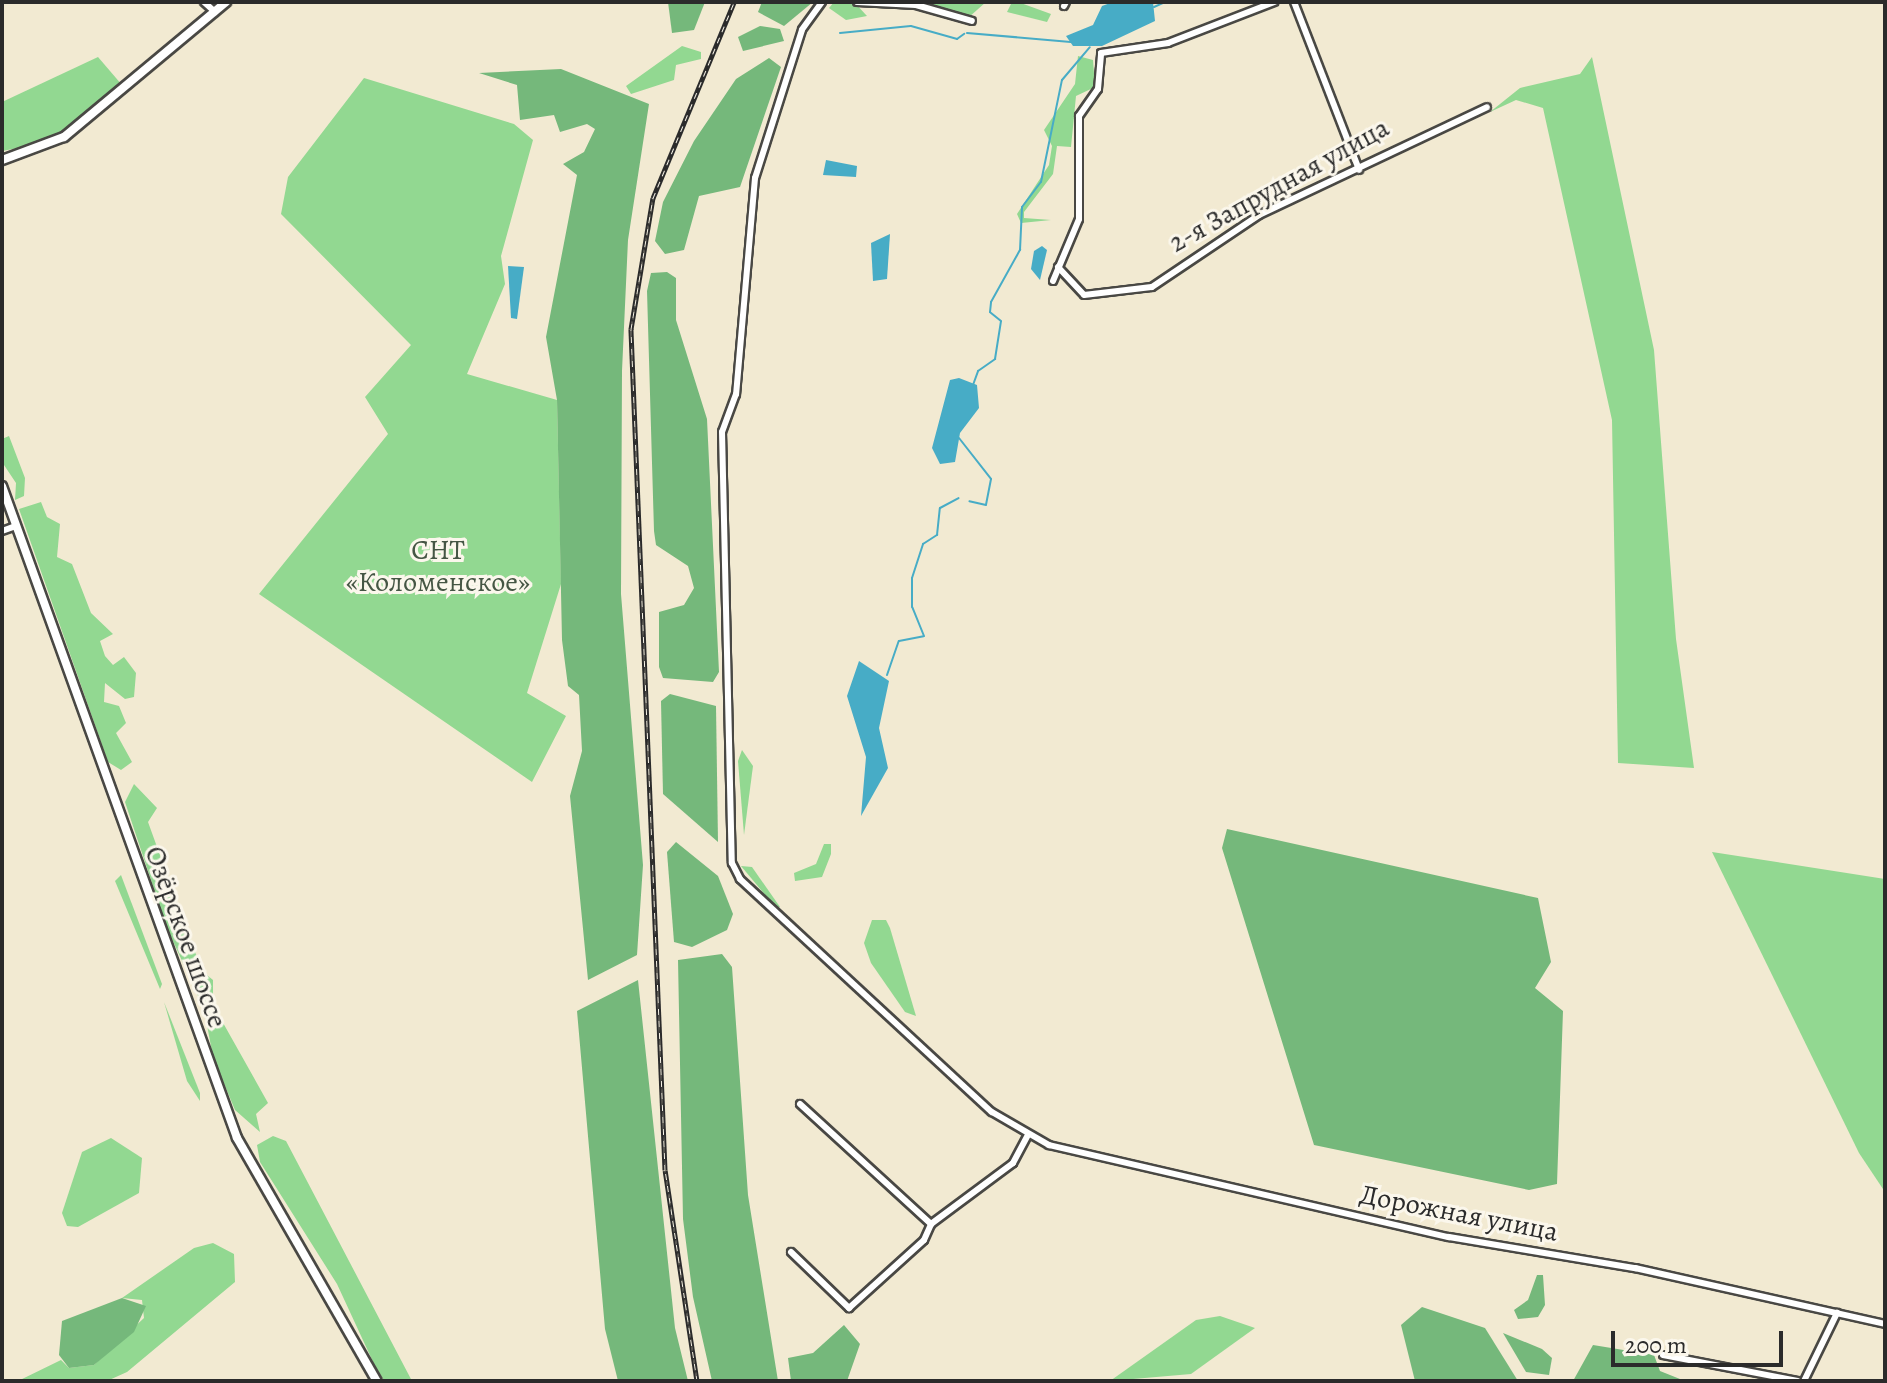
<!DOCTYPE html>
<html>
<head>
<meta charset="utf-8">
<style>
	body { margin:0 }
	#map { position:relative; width:1887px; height:1383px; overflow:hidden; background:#f2ead2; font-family:Alegreya,serif }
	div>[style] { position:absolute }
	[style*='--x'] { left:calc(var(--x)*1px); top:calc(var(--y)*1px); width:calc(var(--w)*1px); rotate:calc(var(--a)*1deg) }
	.green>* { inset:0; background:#92d891 }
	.forest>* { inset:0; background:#75b87b }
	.water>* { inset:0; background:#47acc6 }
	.stream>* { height:2px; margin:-1px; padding:0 1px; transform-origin:1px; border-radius:1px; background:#47acc6 }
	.roads { filter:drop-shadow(2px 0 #494844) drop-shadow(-2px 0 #494844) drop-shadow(0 2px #494844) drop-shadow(0 -2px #494844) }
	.minor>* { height:6px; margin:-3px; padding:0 3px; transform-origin:3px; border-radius:3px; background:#fff }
	.major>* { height:8px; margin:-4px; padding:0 4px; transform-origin:4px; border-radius:4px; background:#fff }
	.rail>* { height:5px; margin-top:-2.5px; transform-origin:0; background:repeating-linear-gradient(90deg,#fbf7ec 0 6px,#2b2b2b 0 12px); box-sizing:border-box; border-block:2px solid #2b2b2b }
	span { translate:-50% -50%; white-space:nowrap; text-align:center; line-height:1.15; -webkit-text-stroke:6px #fbf7ec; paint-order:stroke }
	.street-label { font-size:28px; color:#2b2b2b }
	.park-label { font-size:28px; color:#455644 }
	.frame { position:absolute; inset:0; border:4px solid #2b2b2b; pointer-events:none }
	.scale { position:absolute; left:1611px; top:1331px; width:172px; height:36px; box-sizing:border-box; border:4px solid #2b2b2b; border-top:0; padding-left:10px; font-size:24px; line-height:28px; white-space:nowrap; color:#2b2b2b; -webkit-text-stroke:6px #fbf7ec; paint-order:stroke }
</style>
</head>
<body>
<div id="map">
	<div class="green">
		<div style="clip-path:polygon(834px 2px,854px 2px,867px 16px,846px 20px,829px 8px)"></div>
		<div style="clip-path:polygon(905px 2px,986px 2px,968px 18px)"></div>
		<div style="clip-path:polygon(1012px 2px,1018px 2px,1051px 14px,1047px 22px,1007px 12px)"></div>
		<div style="clip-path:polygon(682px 46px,701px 52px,701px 59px,676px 65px,674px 80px,631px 94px,626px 86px)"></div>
		<div style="clip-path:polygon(1078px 56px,1093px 60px,1095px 87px,1076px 96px,1071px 147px,1057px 146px,1053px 174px,1024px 212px,1024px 218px,1051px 220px,1021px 223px,1017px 214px,1049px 165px,1052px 146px,1044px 130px,1075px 84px)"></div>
		<div style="clip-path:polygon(98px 57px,122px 85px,46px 143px,2px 151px,2px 102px)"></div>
		<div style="clip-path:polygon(1592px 57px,1654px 350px,1676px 639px,1694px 768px,1618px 763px,1612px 420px,1543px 108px,1516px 100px,1490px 112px,1520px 88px,1580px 74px)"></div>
		<div style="clip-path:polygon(364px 78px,514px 124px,533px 140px,501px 256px,505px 284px,467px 374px,557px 400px,561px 584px,527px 693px,566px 716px,532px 782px,259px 594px,388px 434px,365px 397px,411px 345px,281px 214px,288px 177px)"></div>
		<div style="clip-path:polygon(9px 436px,25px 478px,24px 496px,15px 500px,16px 483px,2px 462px,2px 439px)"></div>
		<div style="clip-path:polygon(41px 502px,47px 517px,60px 524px,57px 557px,72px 564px,91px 613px,113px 634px,100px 641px,105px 656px,113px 665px,124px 657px,136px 673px,134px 697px,125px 699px,105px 683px,104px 702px,119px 706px,126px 723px,116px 733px,132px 762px,121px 770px,108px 762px,19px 509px)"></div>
		<div style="clip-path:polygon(742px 750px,753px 766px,744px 835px,738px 761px)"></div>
		<div style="clip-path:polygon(134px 784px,157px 808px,148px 822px,202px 971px,213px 980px,213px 1005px,268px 1103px,256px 1114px,260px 1132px,235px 1110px,213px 1057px,204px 1009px,167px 928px,125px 802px)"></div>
		<div style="clip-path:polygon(824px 844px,831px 844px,831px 854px,822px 877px,795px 881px,794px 873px,816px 864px)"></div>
		<div style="clip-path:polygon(1712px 852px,1885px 879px,1885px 1192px,1859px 1153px)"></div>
		<div style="clip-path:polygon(741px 866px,752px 867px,780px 907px,776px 908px)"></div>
		<div style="clip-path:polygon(121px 875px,162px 984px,160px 989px,115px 881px)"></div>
		<div style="clip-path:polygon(872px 920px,886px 920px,890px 928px,916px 1016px,905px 1012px,871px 963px,864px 943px)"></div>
		<div style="clip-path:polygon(164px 1002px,200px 1093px,200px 1101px,187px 1081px)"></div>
		<div style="clip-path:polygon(273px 1136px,286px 1141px,412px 1381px,384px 1381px,374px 1364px,337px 1284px,260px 1162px,257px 1145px)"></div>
		<div style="clip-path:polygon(111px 1138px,142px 1158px,139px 1193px,78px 1227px,67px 1226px,62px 1213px,82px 1152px)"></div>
		<div style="clip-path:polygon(213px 1243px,234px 1254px,235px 1282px,127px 1372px,107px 1381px,18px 1381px,61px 1360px,69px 1368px,94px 1365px,144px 1318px,142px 1300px,122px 1298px,194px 1248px)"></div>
		<div style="clip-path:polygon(1220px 1316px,1255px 1328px,1191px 1374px,1110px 1381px,1196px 1320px)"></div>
	</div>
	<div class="forest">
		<div style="clip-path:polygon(705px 2px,694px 30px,672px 33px,668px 2px)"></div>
		<div style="clip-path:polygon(762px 2px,813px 2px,784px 26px,758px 12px)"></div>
		<div style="clip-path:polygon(760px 26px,780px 29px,784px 41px,743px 51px,738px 37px)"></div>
		<div style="clip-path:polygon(769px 58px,781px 67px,740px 187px,699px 196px,684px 250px,665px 254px,655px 241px,663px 202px,694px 141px,736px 79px)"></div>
		<div style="clip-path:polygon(561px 69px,649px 104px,628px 240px,622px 371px,621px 594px,643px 865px,637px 955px,588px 980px,570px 796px,582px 751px,579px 695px,568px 686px,562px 640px,557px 400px,546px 337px,577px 175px,563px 164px,584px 152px,595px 129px,587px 124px,560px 132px,554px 115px,520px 120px,517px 85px,479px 73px)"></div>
		<div style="clip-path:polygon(667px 272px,676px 278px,676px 320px,707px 419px,719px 672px,713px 682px,663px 678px,659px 667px,659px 612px,684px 605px,694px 588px,688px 566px,656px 545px,654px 531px,647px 291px,651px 273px)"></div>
		<div style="clip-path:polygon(670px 694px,716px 706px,718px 842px,663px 794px,661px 701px)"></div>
		<div style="clip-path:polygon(1227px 829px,1538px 898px,1551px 962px,1535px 988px,1563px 1011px,1557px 1184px,1529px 1190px,1314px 1145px,1222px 848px)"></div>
		<div style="clip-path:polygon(676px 842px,718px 876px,733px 914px,727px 930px,692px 947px,674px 942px,667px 852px)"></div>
		<div style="clip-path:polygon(722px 954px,732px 967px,748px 1195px,778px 1381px,712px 1381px,693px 1297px,683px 1219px,678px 960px)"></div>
		<div style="clip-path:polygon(638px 980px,675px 1328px,688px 1381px,618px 1381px,605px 1329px,577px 1011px)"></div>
		<div style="clip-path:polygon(1537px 1275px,1543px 1275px,1545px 1305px,1538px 1317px,1518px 1319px,1514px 1310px,1528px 1300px)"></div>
		<div style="clip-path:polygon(122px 1298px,146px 1306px,134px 1332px,94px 1365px,69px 1368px,59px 1355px,62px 1321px)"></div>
		<div style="clip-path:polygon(1422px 1307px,1485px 1328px,1518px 1381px,1415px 1381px,1401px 1325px)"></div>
		<div style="clip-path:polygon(844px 1325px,860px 1344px,847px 1381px,791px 1381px,788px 1358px,813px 1353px)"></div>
		<div style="clip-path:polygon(1503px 1333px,1542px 1349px,1552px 1358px,1549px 1375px,1526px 1372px)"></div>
		<div style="clip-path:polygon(1593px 1345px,1654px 1355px,1660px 1371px,1685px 1381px,1573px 1381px)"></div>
	</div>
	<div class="water">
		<div style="clip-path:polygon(1113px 2px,1153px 2px,1155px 21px,1102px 46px,1073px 46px,1066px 36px,1093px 25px,1102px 6px)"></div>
		<div style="clip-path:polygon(826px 160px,857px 166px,856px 177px,823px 175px)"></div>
		<div style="clip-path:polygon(890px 234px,887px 279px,873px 281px,871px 243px)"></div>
		<div style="clip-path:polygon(1042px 246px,1047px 250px,1040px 280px,1031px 269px,1034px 251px)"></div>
		<div style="clip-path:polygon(508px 266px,524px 267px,517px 319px,511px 318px)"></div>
		<div style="clip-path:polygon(959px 378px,977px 385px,979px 408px,960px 433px,955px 462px,940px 464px,932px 448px,950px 380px)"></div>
		<div style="clip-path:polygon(859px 661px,889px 681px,879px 728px,888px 768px,861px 816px,866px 757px,847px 696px)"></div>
	</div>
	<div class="stream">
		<div style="--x:1154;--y:7;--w:12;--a:-24"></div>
		<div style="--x:840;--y:33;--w:71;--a:-5.6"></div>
		<div style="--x:911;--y:26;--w:48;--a:15.8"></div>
		<div style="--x:957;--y:39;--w:9;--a:-36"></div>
		<div style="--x:967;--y:33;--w:104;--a:4.9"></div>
		<div style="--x:973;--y:385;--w:15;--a:-70"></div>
		<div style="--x:978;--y:371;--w:21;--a:-35"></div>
		<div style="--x:995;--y:359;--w:38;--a:-81"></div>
		<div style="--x:1001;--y:321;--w:14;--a:-141"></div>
		<div style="--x:990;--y:312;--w:10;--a:-84"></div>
		<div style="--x:991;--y:302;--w:60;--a:-60.9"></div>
		<div style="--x:1020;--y:250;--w:43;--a:-87.3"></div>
		<div style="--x:1022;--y:207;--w:31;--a:-53"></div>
		<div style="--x:1041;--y:182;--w:104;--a:-78.4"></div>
		<div style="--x:1062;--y:80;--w:43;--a:-49.7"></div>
		<div style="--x:959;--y:438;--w:52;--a:52"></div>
		<div style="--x:991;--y:479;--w:26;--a:101"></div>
		<div style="--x:986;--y:505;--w:17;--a:-167"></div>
		<div style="--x:887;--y:675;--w:36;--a:-71"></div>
		<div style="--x:899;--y:641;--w:25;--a:-11"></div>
		<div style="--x:924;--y:636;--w:31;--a:-112"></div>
		<div style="--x:912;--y:607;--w:29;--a:-90"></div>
		<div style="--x:912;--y:578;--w:36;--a:-72"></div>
		<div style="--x:923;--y:544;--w:17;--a:-33"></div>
		<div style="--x:937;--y:535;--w:27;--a:-84"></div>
		<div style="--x:940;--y:508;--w:21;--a:-28"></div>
	</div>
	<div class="roads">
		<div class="minor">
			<div style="--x:204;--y:2;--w:15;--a:42"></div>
			<div style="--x:822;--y:2;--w:34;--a:126"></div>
			<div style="--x:802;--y:30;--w:155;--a:107.6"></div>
			<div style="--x:755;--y:178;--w:217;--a:95"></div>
			<div style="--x:736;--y:394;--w:40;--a:110.2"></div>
			<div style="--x:722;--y:432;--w:431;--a:88.7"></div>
			<div style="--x:732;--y:863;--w:18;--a:63"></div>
			<div style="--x:740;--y:879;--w:343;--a:42.8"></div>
			<div style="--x:992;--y:1112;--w:66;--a:30.1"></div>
			<div style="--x:1049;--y:1145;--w:410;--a:13"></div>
			<div style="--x:1449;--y:1237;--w:189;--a:9.5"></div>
			<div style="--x:1635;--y:1268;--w:256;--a:12.6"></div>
			<div style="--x:857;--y:2;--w:59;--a:2.9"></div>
			<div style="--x:916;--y:5;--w:58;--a:15.9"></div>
			<div style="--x:1294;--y:2;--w:180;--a:68.8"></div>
			<div style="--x:1064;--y:6;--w:4;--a:-63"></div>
			<div style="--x:1058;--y:267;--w:38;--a:47"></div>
			<div style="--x:1084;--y:295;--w:68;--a:-6.7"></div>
			<div style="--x:1152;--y:287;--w:129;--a:-33.9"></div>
			<div style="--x:1259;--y:215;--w:252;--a:-25.3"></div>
			<div style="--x:1053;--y:281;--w:67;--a:-67.2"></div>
			<div style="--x:1079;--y:219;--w:103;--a:-90"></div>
			<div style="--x:1079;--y:116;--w:33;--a:-55"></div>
			<div style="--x:1098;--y:89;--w:36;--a:-85"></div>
			<div style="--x:1101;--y:53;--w:68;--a:-8.5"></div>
			<div style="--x:1168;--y:43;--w:114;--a:-21.1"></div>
			<div style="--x:2;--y:531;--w:15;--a:-20"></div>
			<div style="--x:800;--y:1104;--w:178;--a:42.5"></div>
			<div style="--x:931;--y:1224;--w:102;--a:-36.6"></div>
			<div style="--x:1013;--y:1163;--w:32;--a:-62"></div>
			<div style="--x:791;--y:1252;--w:81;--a:44"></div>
			<div style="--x:849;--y:1308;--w:101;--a:-42.2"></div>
			<div style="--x:924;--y:1240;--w:17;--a:-66"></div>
			<div style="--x:1663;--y:1355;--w:137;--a:10.9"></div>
			<div style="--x:1804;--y:1381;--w:76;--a:-64.1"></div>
		</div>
		<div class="major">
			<div style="--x:2;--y:160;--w:66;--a:-20.4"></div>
			<div style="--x:64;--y:137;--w:211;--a:-39.8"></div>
			<div style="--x:2;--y:486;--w:693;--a:70.18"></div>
			<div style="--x:237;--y:1138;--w:280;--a:60.1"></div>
		</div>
	</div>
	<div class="rail">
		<div style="--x:697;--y:1381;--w:213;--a:-98.6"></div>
		<div style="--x:665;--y:1170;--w:842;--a:-92.32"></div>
		<div style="--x:631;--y:329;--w:133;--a:-80.5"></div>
		<div style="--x:653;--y:198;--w:212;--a:-67.5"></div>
	</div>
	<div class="street-label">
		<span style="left:1279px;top:185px;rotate:-29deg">2-я Запрудная улица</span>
		<span style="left:186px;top:937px;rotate:70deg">Озёрское шоссе</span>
		<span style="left:1459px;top:1213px;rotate:11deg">Дорожная улица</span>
	</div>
	<div class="park-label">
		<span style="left:438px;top:566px">СНТ<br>«Коломенское»</span>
	</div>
	<div class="frame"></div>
	<div class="scale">200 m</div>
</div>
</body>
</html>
